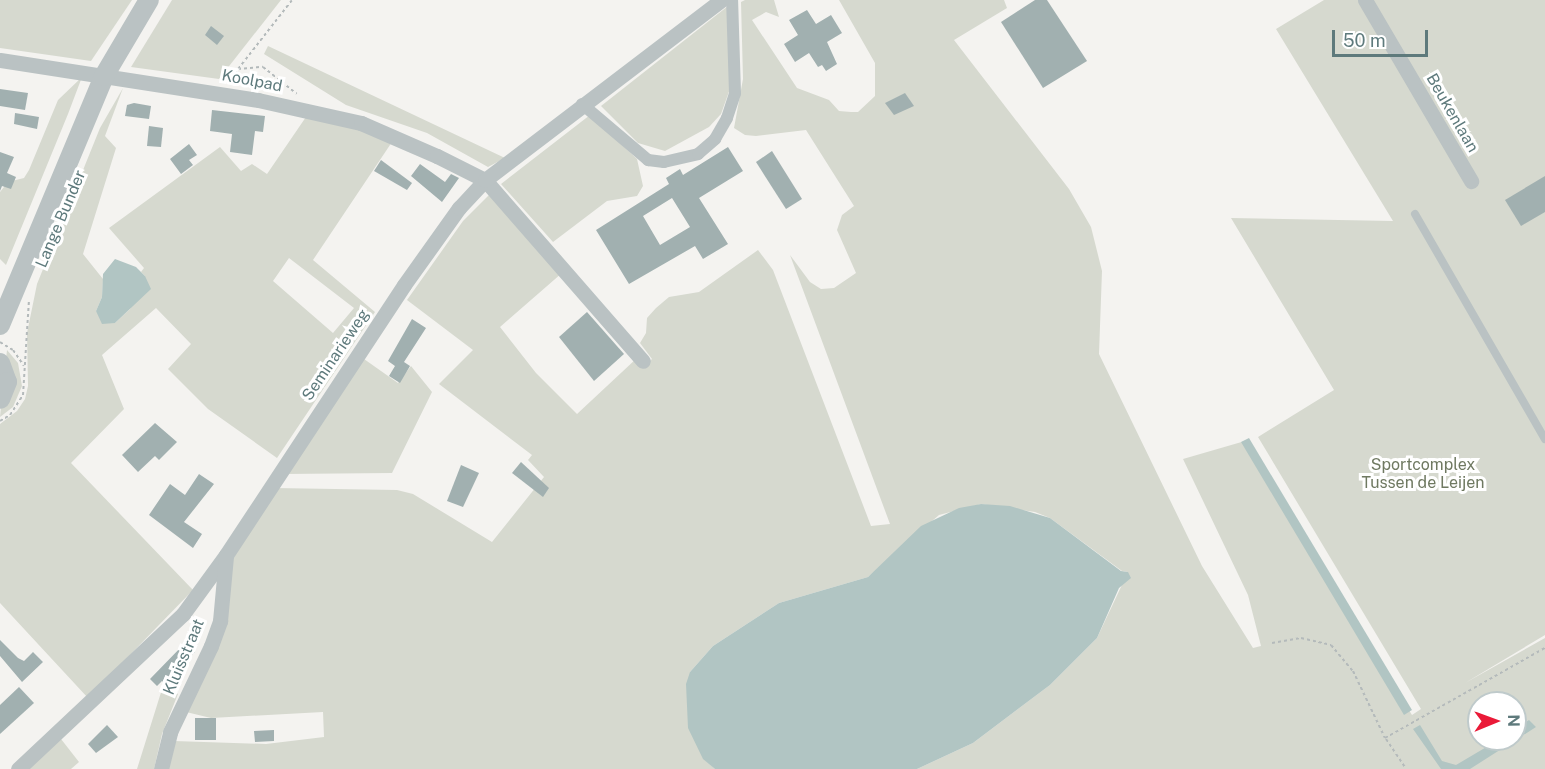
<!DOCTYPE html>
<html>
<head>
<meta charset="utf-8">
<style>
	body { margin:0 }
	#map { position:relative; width:1545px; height:769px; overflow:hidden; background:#f4f3f0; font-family:"Public Sans",sans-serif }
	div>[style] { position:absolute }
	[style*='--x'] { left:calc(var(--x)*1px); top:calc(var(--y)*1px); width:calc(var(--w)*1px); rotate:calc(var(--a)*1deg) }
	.green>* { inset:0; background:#d6d9cf }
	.water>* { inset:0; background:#b1c5c3 }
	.building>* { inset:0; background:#a1b0b0 }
	.path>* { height:2px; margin-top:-1px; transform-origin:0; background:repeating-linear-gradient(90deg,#b4babb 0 3px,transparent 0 6px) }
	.service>* { height:8px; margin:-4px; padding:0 4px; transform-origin:4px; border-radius:4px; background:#bac2c3 }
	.pedestrian>* { height:12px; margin:-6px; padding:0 6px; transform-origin:6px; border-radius:6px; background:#bac2c3 }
	.minor>* { height:15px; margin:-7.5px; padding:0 7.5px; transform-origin:7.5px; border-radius:7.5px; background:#bac2c3 }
	.tertiary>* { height:20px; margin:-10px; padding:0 10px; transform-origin:10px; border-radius:10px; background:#bac2c3 }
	span { translate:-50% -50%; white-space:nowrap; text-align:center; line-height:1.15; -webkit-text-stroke:6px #fff; paint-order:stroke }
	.street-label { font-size:16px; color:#5e7a7c }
	.park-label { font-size:16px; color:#6f7961 }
	.north { position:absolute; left:1467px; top:691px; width:60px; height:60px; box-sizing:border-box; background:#fff; border:2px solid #bfcacb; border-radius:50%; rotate:89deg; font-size:16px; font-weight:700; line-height:24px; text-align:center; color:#5e7a7c }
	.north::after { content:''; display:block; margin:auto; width:21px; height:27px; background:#ea1a38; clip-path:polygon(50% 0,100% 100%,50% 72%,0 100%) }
	.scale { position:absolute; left:1332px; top:30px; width:96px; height:27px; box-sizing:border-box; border:3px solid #5e7a7c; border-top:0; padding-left:8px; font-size:18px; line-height:21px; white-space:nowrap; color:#5e7a7c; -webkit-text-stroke:4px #fff; paint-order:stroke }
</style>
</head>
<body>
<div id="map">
	<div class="green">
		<div style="clip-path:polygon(0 0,132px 0,91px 61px,0 48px)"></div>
		<div style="clip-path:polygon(172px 0,281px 0,219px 79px,131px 67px)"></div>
		<div style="clip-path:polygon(evenodd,745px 0,774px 0,779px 17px,766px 12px,752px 20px,797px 88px,829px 100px,839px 111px,851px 112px,858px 112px,875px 96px,875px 63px,839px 0,1004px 0,1007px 8px,954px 40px,1069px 189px,1091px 227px,1102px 271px,1099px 354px,1202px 566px,1253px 648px,1261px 646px,1248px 595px,1183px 459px,1245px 441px,1412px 715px,1421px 709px,1258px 437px,1334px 390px,1231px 218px,1393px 221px,1276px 29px,1324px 0,1545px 0,1545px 635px,1465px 683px,1545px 638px,1545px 769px,917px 769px,973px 743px,1050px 685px,1097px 638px,1128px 572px,1122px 571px,1050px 518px,1035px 512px,981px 504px,939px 515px,868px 577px,779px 603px,713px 646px,690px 672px,703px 758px,715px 769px,168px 769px,174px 741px,266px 744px,324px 737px,323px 712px,211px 718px,186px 712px,234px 556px,274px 488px,397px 490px,413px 494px,492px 542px,544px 477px,528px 460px,532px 455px,439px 384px,473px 350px,407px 300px,463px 221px,491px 193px,562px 273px,500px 327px,536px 373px,577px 414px,637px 358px,644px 366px,652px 359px,640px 343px,646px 333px,647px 318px,656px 308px,669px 297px,699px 292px,758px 250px,773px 270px,871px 526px,890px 524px,790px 255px,810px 282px,821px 289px,834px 288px,856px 273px,837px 230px,842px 215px,854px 206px,806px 130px,756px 136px,745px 135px,734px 128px,743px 79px,741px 2px,745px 0,1479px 703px,1515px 703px,1515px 739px,1479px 739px,1479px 703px)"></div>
		<div style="clip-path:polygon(728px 6px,731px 86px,721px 114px,709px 127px,665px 151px,638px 143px,601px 106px)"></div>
		<div style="clip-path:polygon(268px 46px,505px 158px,488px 167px,427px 133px,346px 105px,264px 54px)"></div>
		<div style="clip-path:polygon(82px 77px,68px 114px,6px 265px,0 259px,0 192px,8px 182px,24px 178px,29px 170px,58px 100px)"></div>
		<div style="clip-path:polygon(evenodd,123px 88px,105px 136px,116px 148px,83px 254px,103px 279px,102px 297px,96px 311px,115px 323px,130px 309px,145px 276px,141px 272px,144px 268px,109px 228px,220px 147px,241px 171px,252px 164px,267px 174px,308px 114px,394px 139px,313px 260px,375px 312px,277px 458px,208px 409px,168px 369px,191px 344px,156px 308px,102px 355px,124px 409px,71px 463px,193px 590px,88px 698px,0 603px,0 424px,17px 411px,25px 399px,28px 386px,27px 333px,37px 284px,100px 128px,123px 88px,289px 258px,354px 308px,333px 333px,273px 281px,289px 258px)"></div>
		<div style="clip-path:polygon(590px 115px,637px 159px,643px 186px,637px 196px,607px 201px,553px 242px,501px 184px)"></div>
		<div style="clip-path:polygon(7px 350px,18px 363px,22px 386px,13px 407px,0 417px)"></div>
		<div style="clip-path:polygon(364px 359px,398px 383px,411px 366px,432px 392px,392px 473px,283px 474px)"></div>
		<div style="clip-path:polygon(163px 686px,178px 694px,162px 734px,154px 769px,137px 769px)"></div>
		<div style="clip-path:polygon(61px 739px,79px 762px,71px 769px,28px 769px)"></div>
	</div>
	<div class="water">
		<div style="clip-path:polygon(115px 259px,136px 267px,145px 276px,151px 289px,115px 323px,102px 324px,96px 311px,102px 297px,103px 274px)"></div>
		<div style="clip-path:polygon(1249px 438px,1412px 710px,1404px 715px,1241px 442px)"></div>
		<div style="clip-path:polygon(981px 504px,1010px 506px,1050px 518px,1121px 571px,1128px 572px,1131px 578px,1119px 588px,1097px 638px,1050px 685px,973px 743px,917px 769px,715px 769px,703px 759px,688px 728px,686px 684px,690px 672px,713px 646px,779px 603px,868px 577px,921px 526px,959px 508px)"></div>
		<div style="clip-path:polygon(1529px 720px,1536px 727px,1470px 769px,1441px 769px,1413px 729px,1420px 725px,1442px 761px,1456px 765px,1500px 739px,1515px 739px,1515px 729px)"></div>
	</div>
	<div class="building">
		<div style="clip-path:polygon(1035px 0,1047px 0,1087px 61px,1043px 88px,1001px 22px)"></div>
		<div style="clip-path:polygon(807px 10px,816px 24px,831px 15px,842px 33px,827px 42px,837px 64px,826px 71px,822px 65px,818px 67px,809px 53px,795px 62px,784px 44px,798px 35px,789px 20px)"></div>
		<div style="clip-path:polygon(211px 26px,224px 36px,217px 45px,205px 35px)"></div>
		<div style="clip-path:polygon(0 89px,28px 93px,25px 110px,0 106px)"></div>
		<div style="clip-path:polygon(905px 93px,914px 106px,894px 115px,885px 103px)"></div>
		<div style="clip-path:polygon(134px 103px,151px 106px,149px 119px,125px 116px,127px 105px)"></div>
		<div style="clip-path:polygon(212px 110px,265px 116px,263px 132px,255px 131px,252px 155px,230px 152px,232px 134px,210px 131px)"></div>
		<div style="clip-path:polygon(15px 113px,39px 117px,37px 129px,14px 124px)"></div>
		<div style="clip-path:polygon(149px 126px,163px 128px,161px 147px,147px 146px)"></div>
		<div style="clip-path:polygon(189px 144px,197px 155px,189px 160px,193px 165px,181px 174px,170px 159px)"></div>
		<div style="clip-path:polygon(evenodd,728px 147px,743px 171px,699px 198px,728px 244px,703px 259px,695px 246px,629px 284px,596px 230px,669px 184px,666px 178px,680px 169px,683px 175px,728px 147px,672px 198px,690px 227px,660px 245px,643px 216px,672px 198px)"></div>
		<div style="clip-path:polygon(772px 151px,802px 199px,786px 209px,756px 162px)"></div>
		<div style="clip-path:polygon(0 152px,14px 157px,7px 173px,16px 177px,11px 189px,2px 186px,0 191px)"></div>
		<div style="clip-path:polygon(381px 160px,412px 183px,407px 190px,374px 171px)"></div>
		<div style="clip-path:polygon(420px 164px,445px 182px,451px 174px,459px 178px,442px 202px,411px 176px)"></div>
		<div style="clip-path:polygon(1545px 176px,1545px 212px,1521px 226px,1505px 200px)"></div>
		<div style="clip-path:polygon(587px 312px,624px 354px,594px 381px,559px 337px)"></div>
		<div style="clip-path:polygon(412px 319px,426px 328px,404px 362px,410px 366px,400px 383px,389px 376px,395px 366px,388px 361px)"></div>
		<div style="clip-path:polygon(155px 423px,177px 442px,159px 460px,155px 456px,138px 472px,122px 455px)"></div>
		<div style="clip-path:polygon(521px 462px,549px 488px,543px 497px,512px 473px)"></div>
		<div style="clip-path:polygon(461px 465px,479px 473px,463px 507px,447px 501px)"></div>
		<div style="clip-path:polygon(199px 474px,214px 484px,184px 522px,202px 534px,193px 548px,149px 515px,170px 484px,185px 495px)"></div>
		<div style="clip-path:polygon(0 640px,18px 658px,24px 661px,33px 652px,43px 662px,22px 682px,0 656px)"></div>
		<div style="clip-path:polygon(185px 643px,195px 652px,165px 684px,162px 681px,157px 686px,150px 679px)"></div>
		<div style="clip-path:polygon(19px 687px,34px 703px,0 734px,0 705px)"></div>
		<div style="clip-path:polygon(195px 718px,216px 718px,216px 740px,195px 740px)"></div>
		<div style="clip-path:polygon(107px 725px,118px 737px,96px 753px,88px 744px)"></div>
		<div style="clip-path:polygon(274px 730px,274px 741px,255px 742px,254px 731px)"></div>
	</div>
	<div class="path">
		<div style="--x:238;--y:69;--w:25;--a:-5"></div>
		<div style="--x:263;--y:67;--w:43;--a:38.5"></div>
		<div style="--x:227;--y:83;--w:105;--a:-51.9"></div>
		<div style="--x:0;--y:342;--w:15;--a:32"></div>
		<div style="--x:13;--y:350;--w:19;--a:55"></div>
		<div style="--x:0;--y:421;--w:12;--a:-31"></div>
		<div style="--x:10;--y:415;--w:24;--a:-57"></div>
		<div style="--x:23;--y:395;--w:95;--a:-86.4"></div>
		<div style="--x:1272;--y:643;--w:29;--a:-10"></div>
		<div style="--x:1301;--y:638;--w:31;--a:13"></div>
		<div style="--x:1331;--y:645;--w:34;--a:50"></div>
		<div style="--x:1353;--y:671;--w:74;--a:64.5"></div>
		<div style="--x:1385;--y:738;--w:184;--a:-29.4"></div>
		<div style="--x:1386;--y:739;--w:36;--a:56"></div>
	</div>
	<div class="service">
		<div style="--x:1415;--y:214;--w:260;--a:60"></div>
	</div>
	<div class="pedestrian">
		<div style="--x:582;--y:104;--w:87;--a:40.3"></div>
		<div style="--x:648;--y:160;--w:16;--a:7"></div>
		<div style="--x:664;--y:162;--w:35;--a:-13"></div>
		<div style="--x:698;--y:154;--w:23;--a:-41"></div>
		<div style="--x:715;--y:139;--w:24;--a:-60"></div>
		<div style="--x:727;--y:118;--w:26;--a:-72"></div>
		<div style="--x:735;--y:93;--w:93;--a:-91.8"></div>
	</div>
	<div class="minor">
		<div style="--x:1365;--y:0;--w:210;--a:59.6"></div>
		<div style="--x:0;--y:60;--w:261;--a:8.8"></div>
		<div style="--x:258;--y:100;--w:106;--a:12.6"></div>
		<div style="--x:361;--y:123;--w:83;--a:23.5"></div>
		<div style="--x:437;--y:156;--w:54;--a:26.6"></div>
		<div style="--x:485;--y:180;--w:240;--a:48.9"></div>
		<div style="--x:18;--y:769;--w:226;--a:-43.2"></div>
		<div style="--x:183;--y:614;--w:73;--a:-53.9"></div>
		<div style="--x:226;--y:555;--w:323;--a:-56.6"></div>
		<div style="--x:404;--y:285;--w:95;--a:-54.5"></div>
		<div style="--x:459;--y:208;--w:38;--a:-47"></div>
		<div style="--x:485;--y:180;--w:297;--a:-37.3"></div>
		<div style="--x:161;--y:769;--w:38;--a:-76"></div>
		<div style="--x:170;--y:732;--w:95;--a:-64.5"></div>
		<div style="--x:211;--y:646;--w:27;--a:-70"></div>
		<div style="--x:220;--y:621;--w:65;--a:-84.7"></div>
	</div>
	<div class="tertiary">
		<div style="--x:0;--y:325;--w:270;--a:-67.3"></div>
		<div style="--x:104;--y:76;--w:88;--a:-59.4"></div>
		<div style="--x:0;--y:363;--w:20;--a:70"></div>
		<div style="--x:7;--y:382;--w:18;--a:112"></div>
	</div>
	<div class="street-label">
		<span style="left:252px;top:81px;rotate:11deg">Koolpad</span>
		<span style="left:1452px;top:113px;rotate:60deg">Beukenlaan</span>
		<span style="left:61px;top:219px;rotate:-67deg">Lange Bunder</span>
		<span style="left:336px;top:355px;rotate:-56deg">Seminarieweg</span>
		<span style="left:184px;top:657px;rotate:-67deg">Kluisstraat</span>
	</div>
	<div class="park-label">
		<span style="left:1423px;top:474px">Sportcomplex<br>Tussen de Leijen</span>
	</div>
	<div class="north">N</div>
	<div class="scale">50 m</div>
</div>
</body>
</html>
